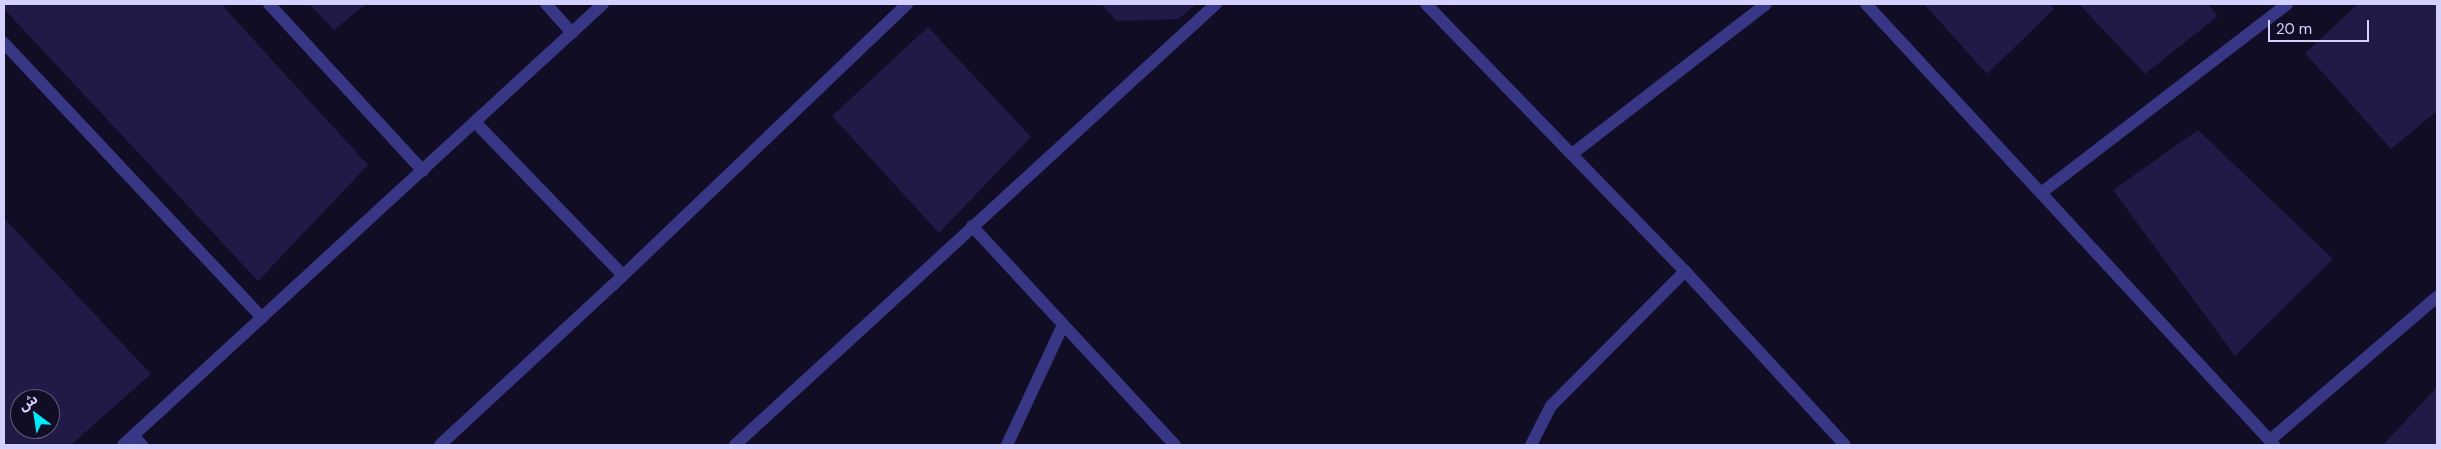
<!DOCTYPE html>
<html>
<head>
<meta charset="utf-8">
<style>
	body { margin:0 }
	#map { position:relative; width:2441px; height:449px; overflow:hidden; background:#110d25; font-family:"DM Sans","Noto Sans Arabic",sans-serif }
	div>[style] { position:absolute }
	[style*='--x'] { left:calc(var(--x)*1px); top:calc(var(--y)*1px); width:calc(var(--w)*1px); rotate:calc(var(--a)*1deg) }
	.building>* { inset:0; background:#211946 }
	.minor>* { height:12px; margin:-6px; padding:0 6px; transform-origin:6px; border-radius:6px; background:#373785 }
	span { translate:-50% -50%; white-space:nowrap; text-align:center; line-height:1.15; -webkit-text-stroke:5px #110d25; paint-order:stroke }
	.frame { position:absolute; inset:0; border:5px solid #d5d1ff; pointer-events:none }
	.north { position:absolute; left:10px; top:389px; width:50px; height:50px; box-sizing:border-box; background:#110d25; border:1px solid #5f5b7c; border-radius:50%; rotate:329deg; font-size:14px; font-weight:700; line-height:20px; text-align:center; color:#d5d1ff }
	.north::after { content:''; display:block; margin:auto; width:18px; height:22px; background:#00eafc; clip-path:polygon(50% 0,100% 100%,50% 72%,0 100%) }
	.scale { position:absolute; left:2268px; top:20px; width:101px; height:22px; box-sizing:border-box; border:2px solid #d5d1ff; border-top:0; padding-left:6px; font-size:15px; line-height:18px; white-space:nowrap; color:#d5d1ff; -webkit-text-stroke:4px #110d25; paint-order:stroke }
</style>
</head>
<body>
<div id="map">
	<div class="building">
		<div style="clip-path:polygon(4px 4px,221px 4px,368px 165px,258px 281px,4px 9px)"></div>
		<div style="clip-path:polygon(309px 4px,366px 4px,334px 30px)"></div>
		<div style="clip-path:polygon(1101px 4px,1197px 4px,1178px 19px,1117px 21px)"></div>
		<div style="clip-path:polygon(1924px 4px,2050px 4px,2054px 9px,1987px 74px)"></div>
		<div style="clip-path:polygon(2079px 4px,2208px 4px,2218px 16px,2145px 74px)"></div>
		<div style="clip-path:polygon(2358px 4px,2437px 4px,2437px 111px,2391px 149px,2305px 53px)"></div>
		<div style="clip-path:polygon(928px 27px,1031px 137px,939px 233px,832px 116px)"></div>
		<div style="clip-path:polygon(2198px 130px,2333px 259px,2235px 356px,2113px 190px)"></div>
		<div style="clip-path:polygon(evenodd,4px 218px,151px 374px,71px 445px,4px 445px,4px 218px,20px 399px,50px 399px,50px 429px,20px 429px,20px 399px)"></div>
		<div style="clip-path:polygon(2437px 387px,2437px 445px,2383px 445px)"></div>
	</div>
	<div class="minor">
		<div style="--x:269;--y:4;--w:227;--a:47.3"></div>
		<div style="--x:546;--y:4;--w:39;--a:48"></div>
		<div style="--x:1426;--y:4;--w:372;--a:45.9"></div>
		<div style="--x:1685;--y:271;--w:236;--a:47.4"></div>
		<div style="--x:1866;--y:4;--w:601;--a:47.23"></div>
		<div style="--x:4;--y:43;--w:377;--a:46.8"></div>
		<div style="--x:475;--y:122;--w:213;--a:46"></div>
		<div style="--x:1572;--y:154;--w:245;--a:-37.7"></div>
		<div style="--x:2041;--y:193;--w:310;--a:-37.5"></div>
		<div style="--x:972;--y:226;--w:299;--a:47.2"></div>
		<div style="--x:133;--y:436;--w:13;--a:45"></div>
		<div style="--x:2270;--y:440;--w:220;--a:-40.6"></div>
		<div style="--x:123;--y:445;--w:652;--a:-42.58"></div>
		<div style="--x:440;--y:445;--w:236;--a:-42.8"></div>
		<div style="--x:613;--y:285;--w:407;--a:-43.7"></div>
		<div style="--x:735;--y:445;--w:653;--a:-42.52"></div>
		<div style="--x:1007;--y:445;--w:132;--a:-65"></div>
		<div style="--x:1531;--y:445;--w:44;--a:-62.9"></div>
		<div style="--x:1551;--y:406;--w:190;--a:-45.2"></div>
	</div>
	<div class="frame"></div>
	<div class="north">ش</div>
	<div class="scale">20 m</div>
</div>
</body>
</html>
